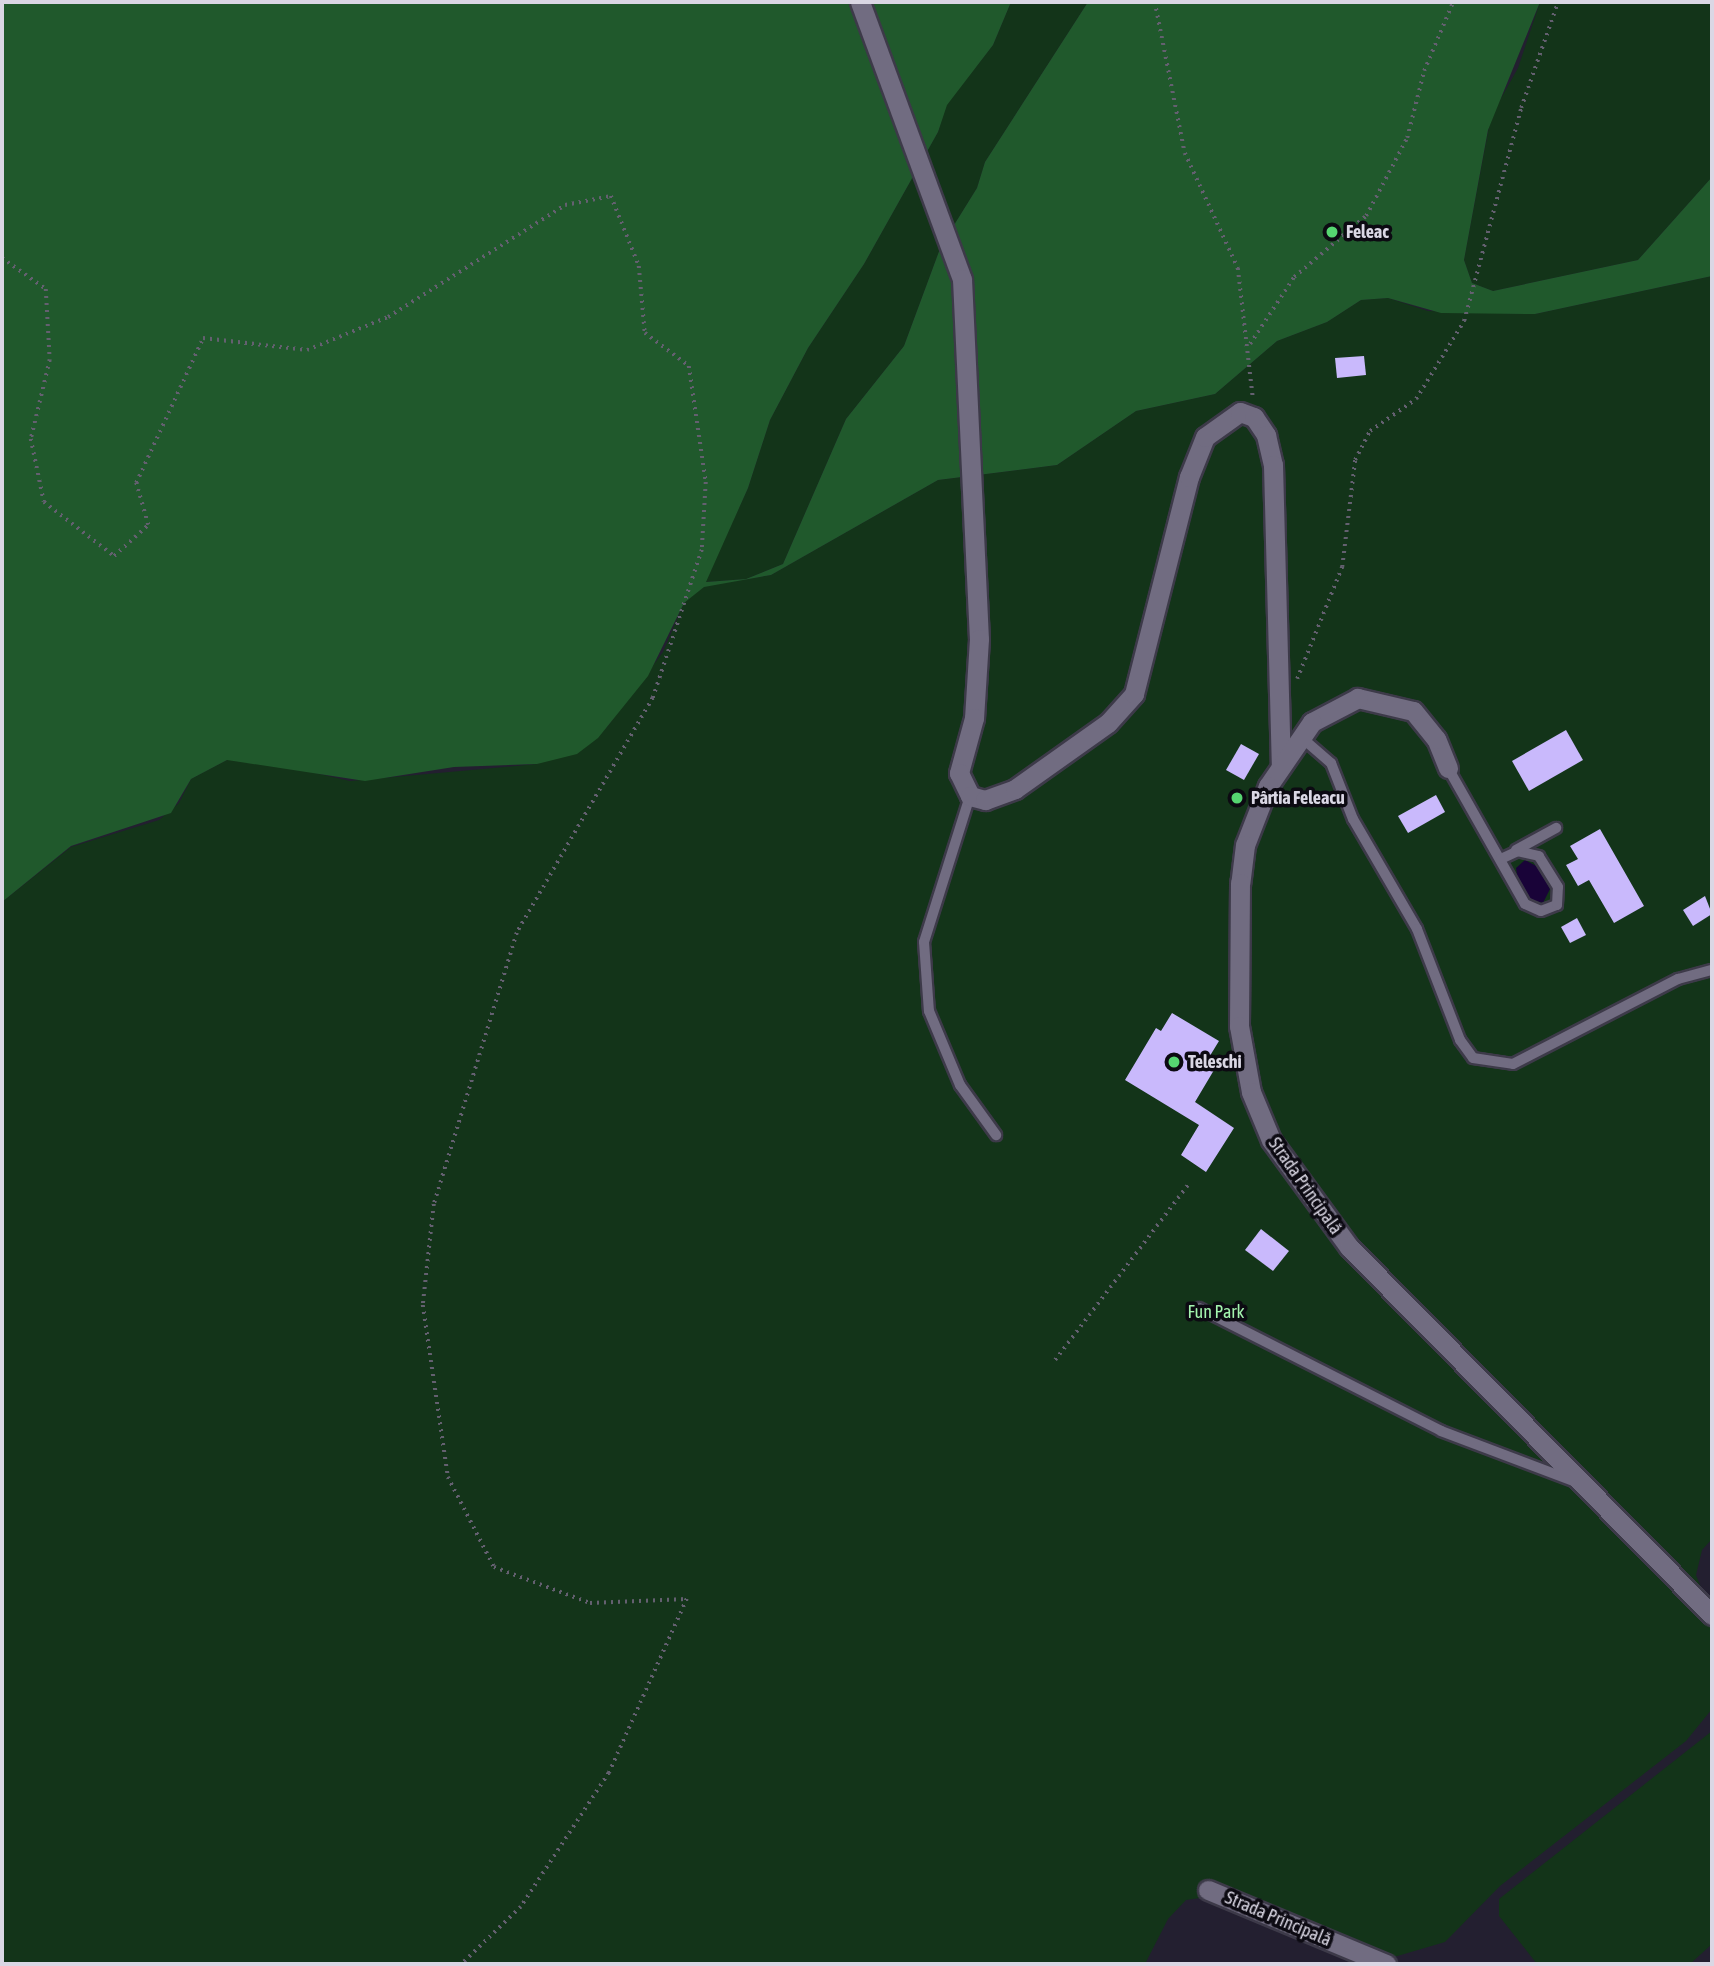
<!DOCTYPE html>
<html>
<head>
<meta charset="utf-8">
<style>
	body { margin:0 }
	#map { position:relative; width:1714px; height:1966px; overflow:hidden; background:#231f30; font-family:"Asap Condensed",sans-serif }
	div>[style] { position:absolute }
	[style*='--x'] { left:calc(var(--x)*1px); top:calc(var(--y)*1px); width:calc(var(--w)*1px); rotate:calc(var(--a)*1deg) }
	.green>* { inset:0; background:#133419 }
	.forest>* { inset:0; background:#20592c }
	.water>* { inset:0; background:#190338 }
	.building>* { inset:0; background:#c9b9fc }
	.path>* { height:3.5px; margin-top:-1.75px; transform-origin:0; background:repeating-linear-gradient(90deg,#646070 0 2px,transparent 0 7px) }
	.roads { filter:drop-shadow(2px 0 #3d3a49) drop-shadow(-2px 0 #3d3a49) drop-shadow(0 2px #3d3a49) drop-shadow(0 -2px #3d3a49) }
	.service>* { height:10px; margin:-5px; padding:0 5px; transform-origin:5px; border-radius:5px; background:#716c81 }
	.minor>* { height:19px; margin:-9.5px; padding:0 9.5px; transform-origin:9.5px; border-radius:9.5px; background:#716c81 }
	.tertiary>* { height:19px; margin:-9.5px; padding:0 9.5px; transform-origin:9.5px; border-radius:9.5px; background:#716c81 }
	.dots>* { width:19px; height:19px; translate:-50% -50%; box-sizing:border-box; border:4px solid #0c0a12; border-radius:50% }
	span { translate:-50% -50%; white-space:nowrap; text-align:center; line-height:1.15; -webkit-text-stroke:7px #0c0a12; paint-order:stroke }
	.poi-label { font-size:18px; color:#dad7e4; font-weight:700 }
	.left { translate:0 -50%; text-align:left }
	.street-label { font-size:18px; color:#dad7e4 }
	.park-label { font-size:18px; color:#a3f4ae }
	.frame { position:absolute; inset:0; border:4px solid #dad7e4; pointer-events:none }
</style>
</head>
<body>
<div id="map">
	<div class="green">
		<div style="clip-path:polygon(1011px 2px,1088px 2px,985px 162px,977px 188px,941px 246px,904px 346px,846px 419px,783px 564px,746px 579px,705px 582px,748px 488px,770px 420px,808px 348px,864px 264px,938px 132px,946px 105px,993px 45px)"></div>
		<div style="clip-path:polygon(1540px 2px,1712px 2px,1712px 177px,1638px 260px,1493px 291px,1472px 283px,1464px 260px,1491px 116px,1518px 68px)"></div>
		<div style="clip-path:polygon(1712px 276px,1712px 1539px,1702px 1550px,1696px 1575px,1712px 1615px,1712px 1709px,1686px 1741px,1500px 1886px,1445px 1942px,1394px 1957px,1213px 1896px,1186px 1900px,1168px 1919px,1145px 1964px,2px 1964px,2px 902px,71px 847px,159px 820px,179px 803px,191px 779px,227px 760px,254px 759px,350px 781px,537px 764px,607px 727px,663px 652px,684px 603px,704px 586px,771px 575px,938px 480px,1057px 465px,1136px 411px,1215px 394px,1277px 341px,1327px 322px,1361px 300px,1388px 298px,1428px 311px,1535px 314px)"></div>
		<div style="clip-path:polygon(1712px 1731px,1712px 1944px,1690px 1964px,1537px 1964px,1499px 1916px,1499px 1899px)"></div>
	</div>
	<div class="forest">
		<div style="clip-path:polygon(2px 2px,1011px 2px,993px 45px,947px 105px,938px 132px,864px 264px,808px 348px,770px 420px,748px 488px,706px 582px,746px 579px,783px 564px,846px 419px,904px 346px,941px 246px,977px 188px,985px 162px,1088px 2px,1540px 2px,1488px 130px,1464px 260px,1472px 283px,1493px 291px,1638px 260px,1712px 177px,1712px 276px,1535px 314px,1441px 313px,1388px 298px,1361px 300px,1327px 322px,1277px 341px,1215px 394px,1136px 411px,1057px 465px,938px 480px,771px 575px,704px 587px,684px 603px,648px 676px,598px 738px,577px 754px,537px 764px,454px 767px,365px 781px,227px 760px,191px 779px,171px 813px,71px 846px,2px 902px)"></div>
	</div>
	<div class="water">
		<div style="clip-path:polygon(1525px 860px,1538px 867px,1550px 889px,1543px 903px,1528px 899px,1518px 882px,1516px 868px)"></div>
	</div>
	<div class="building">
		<div style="clip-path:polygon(1364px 356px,1366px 375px,1337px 378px,1335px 358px)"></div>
		<div style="clip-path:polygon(1566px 730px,1583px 760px,1529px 791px,1512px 761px)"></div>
		<div style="clip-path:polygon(1241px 744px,1259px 754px,1244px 780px,1226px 770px)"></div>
		<div style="clip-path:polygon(1436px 795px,1445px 812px,1408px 833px,1398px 816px)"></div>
		<div style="clip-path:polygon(1600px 829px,1644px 906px,1614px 923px,1589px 880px,1578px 886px,1566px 865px,1578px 859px,1570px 846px)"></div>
		<div style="clip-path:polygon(1705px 896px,1712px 914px,1693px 926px,1683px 910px)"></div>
		<div style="clip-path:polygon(1577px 918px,1586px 935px,1570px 943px,1561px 927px)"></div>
		<div style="clip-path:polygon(1172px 1013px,1219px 1041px,1208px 1059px,1217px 1065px,1195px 1102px,1234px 1128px,1206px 1172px,1181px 1155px,1199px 1125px,1125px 1080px,1156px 1028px,1161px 1031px)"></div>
		<div style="clip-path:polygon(1261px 1229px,1289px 1251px,1273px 1271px,1245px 1250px)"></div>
	</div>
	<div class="path">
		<div style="--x:1155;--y:2;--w:154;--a:78.8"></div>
		<div style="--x:1185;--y:153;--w:127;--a:65.3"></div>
		<div style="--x:1238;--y:268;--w:130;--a:83.4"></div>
		<div style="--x:2;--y:258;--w:54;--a:35.2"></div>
		<div style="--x:46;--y:289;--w:71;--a:86.8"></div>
		<div style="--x:50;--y:360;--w:81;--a:103.5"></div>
		<div style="--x:31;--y:439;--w:64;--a:78.3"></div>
		<div style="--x:44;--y:502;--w:88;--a:37.6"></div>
		<div style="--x:114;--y:556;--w:46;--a:-42.4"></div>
		<div style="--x:148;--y:525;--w:44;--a:-105.9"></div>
		<div style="--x:136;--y:483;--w:160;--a:-65.2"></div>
		<div style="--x:203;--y:338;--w:105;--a:6.6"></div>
		<div style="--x:307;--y:350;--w:87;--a:-22.2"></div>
		<div style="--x:388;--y:317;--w:209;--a:-32.3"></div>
		<div style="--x:565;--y:205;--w:47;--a:-11.1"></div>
		<div style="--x:611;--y:196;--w:75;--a:68.2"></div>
		<div style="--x:639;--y:266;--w:67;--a:84.9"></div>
		<div style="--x:645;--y:333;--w:55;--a:36.9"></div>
		<div style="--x:689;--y:366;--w:117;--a:81.7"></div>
		<div style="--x:706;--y:482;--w:68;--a:93.4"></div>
		<div style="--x:702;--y:550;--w:156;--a:108.3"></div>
		<div style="--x:653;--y:698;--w:272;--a:120.1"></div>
		<div style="--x:517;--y:933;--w:283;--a:107"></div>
		<div style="--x:434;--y:1204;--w:102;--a:96.2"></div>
		<div style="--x:423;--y:1305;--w:174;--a:81.7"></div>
		<div style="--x:448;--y:1477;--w:101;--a:62.9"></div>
		<div style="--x:494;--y:1567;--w:103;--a:20.6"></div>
		<div style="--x:590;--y:1603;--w:97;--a:-2.4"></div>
		<div style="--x:687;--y:1599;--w:191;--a:114.1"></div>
		<div style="--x:609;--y:1773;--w:160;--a:123.3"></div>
		<div style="--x:521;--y:1907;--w:82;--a:136"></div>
		<div style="--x:1250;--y:344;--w:80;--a:-56.7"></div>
		<div style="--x:1294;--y:277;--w:94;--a:-40.3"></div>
		<div style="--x:1366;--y:216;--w:88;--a:-62.3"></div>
		<div style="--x:1407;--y:138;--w:69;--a:-75.8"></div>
		<div style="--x:1424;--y:71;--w:75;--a:-67.2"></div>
		<div style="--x:1297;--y:679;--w:121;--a:-68.1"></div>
		<div style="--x:1342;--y:567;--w:108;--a:-83.1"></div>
		<div style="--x:1355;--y:460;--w:33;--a:-63"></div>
		<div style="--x:1370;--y:431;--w:56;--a:-34.8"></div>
		<div style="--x:1416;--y:399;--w:92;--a:-58.4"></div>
		<div style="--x:1464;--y:321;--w:220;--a:-75"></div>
		<div style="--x:1521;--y:108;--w:112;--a:-70.8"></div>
		<div style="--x:1055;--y:1360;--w:223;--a:-52.8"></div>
	</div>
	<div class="roads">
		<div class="service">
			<div style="--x:1301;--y:737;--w:40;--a:41"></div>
			<div style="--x:1331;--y:763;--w:60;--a:68.6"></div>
			<div style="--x:1353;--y:819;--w:127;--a:59.8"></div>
			<div style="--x:1417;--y:929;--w:119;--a:68.8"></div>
			<div style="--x:1460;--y:1040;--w:22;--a:54"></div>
			<div style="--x:1473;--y:1058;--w:40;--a:8.5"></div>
			<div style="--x:1513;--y:1064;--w:186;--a:-27.3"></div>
			<div style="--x:1678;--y:979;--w:35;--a:-15"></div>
			<div style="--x:1448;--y:768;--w:156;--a:60.5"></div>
			<div style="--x:1525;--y:904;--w:17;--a:24"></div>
			<div style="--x:1541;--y:911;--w:17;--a:-21"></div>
			<div style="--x:1557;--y:905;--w:18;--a:-87"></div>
			<div style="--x:1558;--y:887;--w:36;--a:-122"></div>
			<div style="--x:1539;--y:856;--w:22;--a:-167"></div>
			<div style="--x:1518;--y:851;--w:19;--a:155"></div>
			<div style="--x:970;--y:796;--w:153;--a:107.5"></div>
			<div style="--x:924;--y:942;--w:69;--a:85.9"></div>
			<div style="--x:929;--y:1011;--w:80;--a:67.3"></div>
			<div style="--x:960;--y:1085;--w:62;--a:54.2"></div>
			<div style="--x:1516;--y:850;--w:46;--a:-28.8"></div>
			<div style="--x:1199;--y:1308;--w:271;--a:26.9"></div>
			<div style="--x:1441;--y:1431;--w:141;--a:20.7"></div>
		</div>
		<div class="minor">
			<div style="--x:860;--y:2;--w:295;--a:69.8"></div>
			<div style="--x:962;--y:279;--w:360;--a:87.3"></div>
			<div style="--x:979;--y:639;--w:79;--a:93.6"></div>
			<div style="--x:974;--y:718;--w:57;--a:105.3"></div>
			<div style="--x:959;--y:773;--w:25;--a:64"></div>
			<div style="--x:970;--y:796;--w:16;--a:15"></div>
			<div style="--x:985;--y:800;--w:32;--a:-20"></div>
			<div style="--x:1015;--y:789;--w:114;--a:-35.4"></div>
			<div style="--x:1108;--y:723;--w:39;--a:-48"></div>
			<div style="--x:1134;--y:694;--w:224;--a:-75.8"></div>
			<div style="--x:1189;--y:477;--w:43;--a:-68.2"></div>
			<div style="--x:1205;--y:437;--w:43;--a:-35.5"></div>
			<div style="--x:1240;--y:412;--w:15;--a:20"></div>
			<div style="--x:1254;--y:417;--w:22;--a:56"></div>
			<div style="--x:1266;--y:435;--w:31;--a:77"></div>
			<div style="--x:1273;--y:465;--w:300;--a:88.5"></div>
			<div style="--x:1208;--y:1890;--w:193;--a:22.6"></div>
		</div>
		<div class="tertiary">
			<div style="--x:1448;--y:768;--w:31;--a:-112"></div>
			<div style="--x:1436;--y:739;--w:36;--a:-129"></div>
			<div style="--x:1413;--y:711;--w:57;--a:-166.7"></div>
			<div style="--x:1358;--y:698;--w:52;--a:152.4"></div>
			<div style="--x:1312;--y:722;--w:78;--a:124.5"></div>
			<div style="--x:1268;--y:786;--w:63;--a:111.3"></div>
			<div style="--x:1245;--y:845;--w:38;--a:97"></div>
			<div style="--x:1240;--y:883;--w:143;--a:90.4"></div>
			<div style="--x:1239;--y:1026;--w:67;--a:79.7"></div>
			<div style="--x:1251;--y:1092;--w:52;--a:67.4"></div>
			<div style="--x:1271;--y:1140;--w:132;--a:53.9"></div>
			<div style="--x:1349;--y:1247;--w:517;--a:45.39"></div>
		</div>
	</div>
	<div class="dots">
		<div style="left:1332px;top:232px;background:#56d671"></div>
		<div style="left:1237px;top:798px;background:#56d671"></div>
		<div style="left:1174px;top:1062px;background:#56d671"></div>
	</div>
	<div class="poi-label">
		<span class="left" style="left:1346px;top:232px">Feleac</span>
		<span class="left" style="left:1251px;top:798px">Pârtia Feleacu</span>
		<span class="left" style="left:1188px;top:1062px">Teleschi</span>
	</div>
	<div class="street-label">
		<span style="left:1305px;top:1186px;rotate:55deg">Strada Principală</span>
		<span style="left:1278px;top:1919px;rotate:23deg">Strada Principală</span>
	</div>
	<div class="park-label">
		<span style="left:1216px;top:1312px">Fun Park</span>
	</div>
	<div class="frame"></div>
</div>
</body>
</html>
